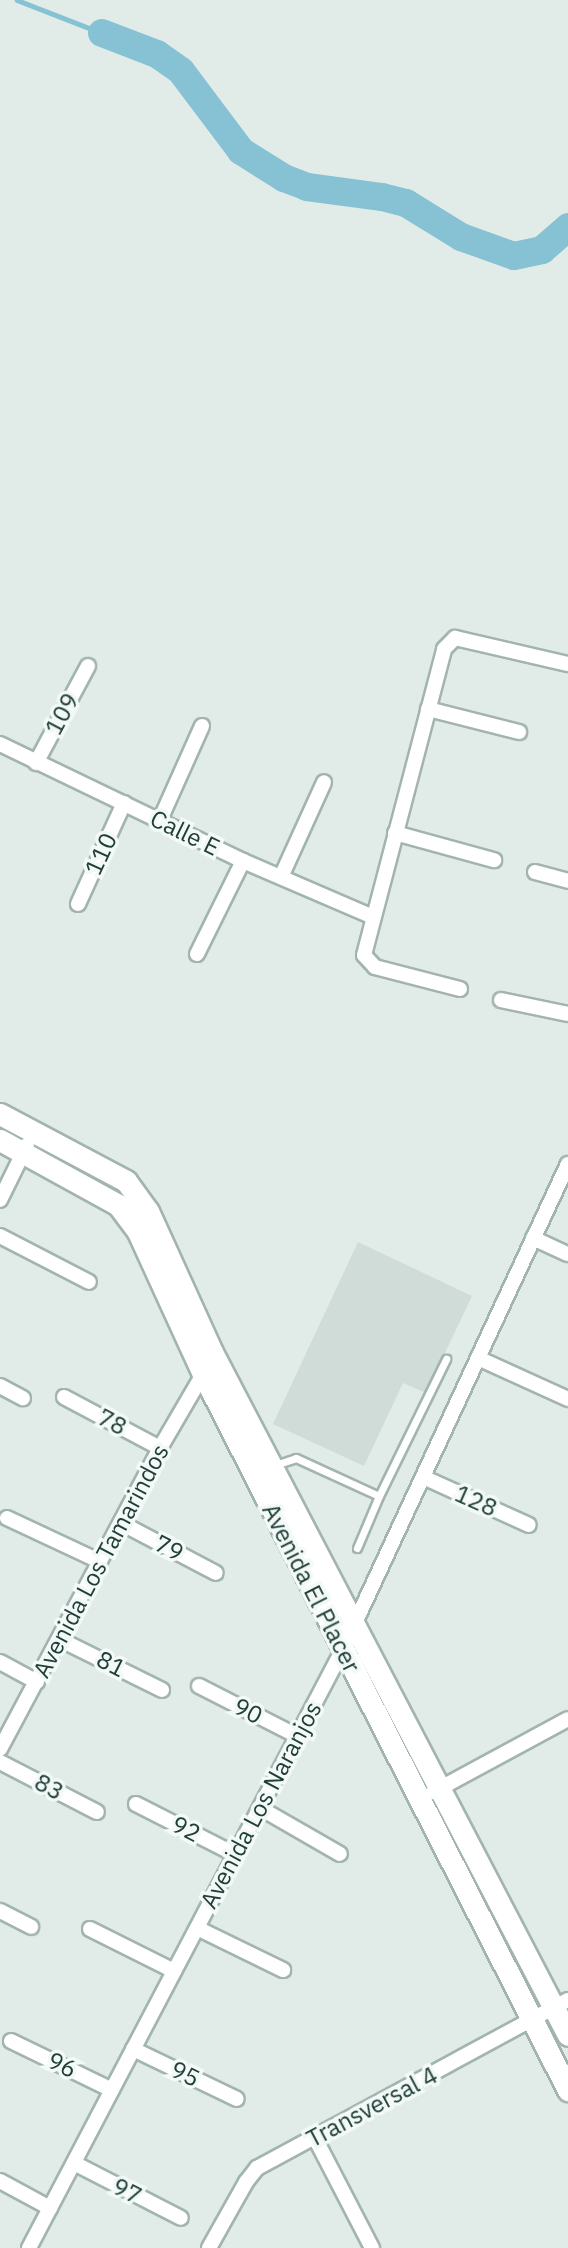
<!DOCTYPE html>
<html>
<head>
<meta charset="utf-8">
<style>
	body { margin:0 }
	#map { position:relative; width:568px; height:2248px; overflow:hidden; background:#e1ece8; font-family:"IBM Plex Sans",sans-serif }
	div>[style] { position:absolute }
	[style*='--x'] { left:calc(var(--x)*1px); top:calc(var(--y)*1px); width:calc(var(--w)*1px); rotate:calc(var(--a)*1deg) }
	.built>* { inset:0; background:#cfdcd7 }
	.stream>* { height:4.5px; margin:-2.25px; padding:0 2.25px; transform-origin:2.25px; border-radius:2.25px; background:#86c2d4 }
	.river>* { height:28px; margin:-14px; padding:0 14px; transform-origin:14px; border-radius:14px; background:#86c2d4 }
	.roads { filter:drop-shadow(2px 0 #a3b4b0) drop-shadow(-2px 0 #a3b4b0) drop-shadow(0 2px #a3b4b0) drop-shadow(0 -2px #a3b4b0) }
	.lane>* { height:7px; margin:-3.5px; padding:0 3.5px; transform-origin:3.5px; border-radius:3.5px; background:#fff }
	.street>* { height:14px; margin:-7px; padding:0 7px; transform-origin:7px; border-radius:7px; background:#fff }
	.secondary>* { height:21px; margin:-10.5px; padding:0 10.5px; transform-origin:10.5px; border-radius:10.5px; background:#fff }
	span { translate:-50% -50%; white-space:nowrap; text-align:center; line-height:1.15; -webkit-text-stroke:7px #f2f9f6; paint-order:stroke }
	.street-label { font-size:24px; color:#203e38 }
</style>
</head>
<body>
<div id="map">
	<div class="built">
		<div style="clip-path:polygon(358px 1242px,472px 1296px,426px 1393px,403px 1383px,364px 1466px,273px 1424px)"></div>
	</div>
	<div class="stream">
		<div style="--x:17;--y:0;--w:91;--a:21.2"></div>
	</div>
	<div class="river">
		<div style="--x:102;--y:33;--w:59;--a:20.9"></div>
		<div style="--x:157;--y:54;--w:29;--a:35"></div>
		<div style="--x:181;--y:71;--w:100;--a:53.1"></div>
		<div style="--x:241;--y:151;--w:51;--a:32.1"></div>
		<div style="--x:284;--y:178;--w:25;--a:21"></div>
		<div style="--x:307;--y:187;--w:76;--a:7.6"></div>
		<div style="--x:382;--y:197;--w:25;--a:14"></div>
		<div style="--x:406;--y:203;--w:65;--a:31.7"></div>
		<div style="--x:461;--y:237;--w:56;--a:19.7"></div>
		<div style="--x:514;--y:256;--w:29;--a:-12"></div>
		<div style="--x:542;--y:250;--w:35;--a:-41"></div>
	</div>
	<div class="roads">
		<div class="lane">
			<div style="--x:275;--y:1465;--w:22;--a:-18"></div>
			<div style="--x:296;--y:1458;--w:91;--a:24.6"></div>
			<div style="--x:379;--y:1496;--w:153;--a:-63.9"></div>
			<div style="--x:357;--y:1548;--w:56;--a:-67.1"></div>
		</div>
		<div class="street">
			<div style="--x:428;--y:709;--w:94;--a:14.2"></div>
			<div style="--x:0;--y:744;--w:270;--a:25.7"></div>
			<div style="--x:243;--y:861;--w:142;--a:23.3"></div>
			<div style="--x:36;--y:763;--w:110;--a:-61.8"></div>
			<div style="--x:160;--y:820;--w:103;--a:-65.9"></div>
			<div style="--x:395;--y:833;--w:103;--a:15.3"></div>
			<div style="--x:535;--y:872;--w:34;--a:15"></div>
			<div style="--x:281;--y:877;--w:104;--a:-65.6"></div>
			<div style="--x:78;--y:904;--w:111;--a:-65.5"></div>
			<div style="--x:197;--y:954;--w:104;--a:-63.7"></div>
			<div style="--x:460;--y:989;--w:88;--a:-165.5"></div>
			<div style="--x:375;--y:967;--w:16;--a:-133"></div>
			<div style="--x:364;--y:955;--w:316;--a:-75.3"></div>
			<div style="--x:444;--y:649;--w:16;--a:-45"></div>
			<div style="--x:455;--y:638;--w:116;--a:13"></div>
			<div style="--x:501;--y:1000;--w:68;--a:11.8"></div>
			<div style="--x:0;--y:1200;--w:61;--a:-63.9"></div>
			<div style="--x:0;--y:1236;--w:100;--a:27.3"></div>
			<div style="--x:533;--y:1238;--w:38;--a:25"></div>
			<div style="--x:478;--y:1358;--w:99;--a:24.5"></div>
			<div style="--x:0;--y:1386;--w:26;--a:28"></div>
			<div style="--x:64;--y:1397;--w:109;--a:28"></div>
			<div style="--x:423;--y:1477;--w:116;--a:24.4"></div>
			<div style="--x:7;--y:1518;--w:102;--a:25.1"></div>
			<div style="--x:121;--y:1523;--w:107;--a:27.8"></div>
			<div style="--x:59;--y:1639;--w:115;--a:26.3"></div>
			<div style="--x:0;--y:1662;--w:42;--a:28.4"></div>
			<div style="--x:199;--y:1686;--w:110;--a:27"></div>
			<div style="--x:0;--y:1749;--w:341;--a:-62"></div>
			<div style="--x:160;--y:1448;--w:86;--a:-59.8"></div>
			<div style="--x:0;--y:1762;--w:109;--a:27.3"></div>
			<div style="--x:433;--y:1792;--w:153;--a:-28.4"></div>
			<div style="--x:136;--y:1804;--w:112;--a:27"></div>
			<div style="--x:260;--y:1808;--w:92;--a:29.9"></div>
			<div style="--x:0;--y:1911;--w:35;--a:27"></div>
			<div style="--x:197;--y:1928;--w:96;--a:26"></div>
			<div style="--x:90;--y:1929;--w:94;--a:26.6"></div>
			<div style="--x:11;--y:2041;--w:112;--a:25.9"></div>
			<div style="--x:133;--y:2049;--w:115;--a:25.7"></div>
			<div style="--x:315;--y:2138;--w:124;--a:62.6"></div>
			<div style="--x:74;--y:2163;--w:120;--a:27.2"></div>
			<div style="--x:0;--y:2181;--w:57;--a:28.4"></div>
			<div style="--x:29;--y:2248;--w:674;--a:-62.33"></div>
			<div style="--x:342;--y:1651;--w:537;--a:-65.11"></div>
			<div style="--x:209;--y:2248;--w:76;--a:-60.7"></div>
			<div style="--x:246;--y:2182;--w:18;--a:-52"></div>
			<div style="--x:257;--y:2168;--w:353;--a:-28.4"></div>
		</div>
		<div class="secondary">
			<div style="--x:0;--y:1114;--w:143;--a:28"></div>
			<div style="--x:126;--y:1181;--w:37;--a:54"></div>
			<div style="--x:148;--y:1211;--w:155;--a:65.6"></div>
			<div style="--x:212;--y:1352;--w:770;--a:62.47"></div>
			<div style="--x:0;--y:1140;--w:135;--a:28.8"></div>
			<div style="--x:118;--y:1205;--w:34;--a:53"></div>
			<div style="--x:138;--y:1232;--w:156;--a:65.4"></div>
			<div style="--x:203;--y:1374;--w:804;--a:62.99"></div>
		</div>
	</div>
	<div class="street-label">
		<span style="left:62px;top:714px;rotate:-62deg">109</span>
		<span style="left:185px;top:833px;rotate:26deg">Calle E</span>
		<span style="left:101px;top:854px;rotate:-65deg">110</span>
		<span style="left:112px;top:1422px;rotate:28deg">78</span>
		<span style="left:476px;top:1501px;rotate:24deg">128</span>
		<span style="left:169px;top:1548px;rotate:27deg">79</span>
		<span style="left:101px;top:1561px;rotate:-62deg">Avenida Los Tamarindos</span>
		<span style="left:311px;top:1588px;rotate:63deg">Avenida El Placer</span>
		<span style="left:111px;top:1664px;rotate:27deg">81</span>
		<span style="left:248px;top:1711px;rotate:27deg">90</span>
		<span style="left:49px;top:1787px;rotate:28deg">83</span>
		<span style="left:261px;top:1805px;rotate:-62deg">Avenida Los Naranjos</span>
		<span style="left:186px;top:1829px;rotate:27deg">92</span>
		<span style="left:62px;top:2065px;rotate:26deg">96</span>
		<span style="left:185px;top:2074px;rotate:26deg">95</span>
		<span style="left:372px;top:2107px;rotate:-28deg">Transversal 4</span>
		<span style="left:127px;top:2191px;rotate:27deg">97</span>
	</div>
</div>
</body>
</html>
